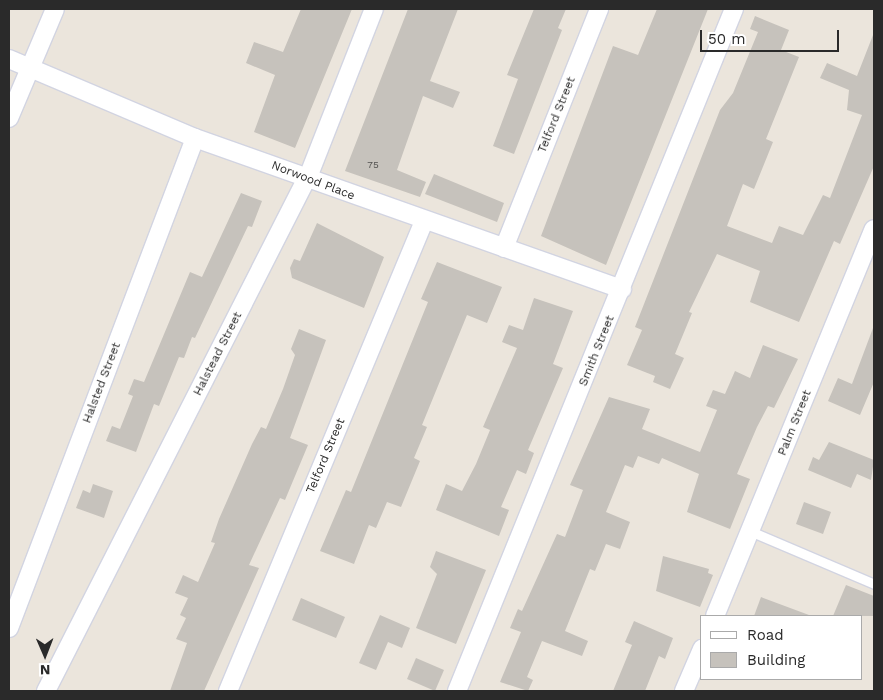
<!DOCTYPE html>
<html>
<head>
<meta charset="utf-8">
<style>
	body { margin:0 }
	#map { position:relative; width:883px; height:700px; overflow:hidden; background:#ebe5dc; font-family:"Work Sans",sans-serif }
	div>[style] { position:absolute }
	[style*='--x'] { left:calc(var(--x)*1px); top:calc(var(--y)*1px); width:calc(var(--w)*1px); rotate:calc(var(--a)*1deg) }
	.building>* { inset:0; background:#c6c2bc }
	.roads { filter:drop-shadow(1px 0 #d2d4e1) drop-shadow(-1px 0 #d2d4e1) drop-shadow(0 1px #d2d4e1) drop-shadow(0 -1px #d2d4e1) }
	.lane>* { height:9px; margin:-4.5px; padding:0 4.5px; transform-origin:4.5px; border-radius:4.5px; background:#fff }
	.street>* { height:18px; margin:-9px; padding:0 9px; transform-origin:9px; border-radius:9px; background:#fff }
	span { translate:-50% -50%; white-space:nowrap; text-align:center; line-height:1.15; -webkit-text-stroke:4px #fff; paint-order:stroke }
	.number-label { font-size:10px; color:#51504e }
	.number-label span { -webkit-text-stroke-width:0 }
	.street-label { font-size:12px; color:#2a2a2a }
	.frame { position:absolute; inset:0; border:10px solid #2a2a2a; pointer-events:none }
	.legend { position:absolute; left:700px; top:615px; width:162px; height:65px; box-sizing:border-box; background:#fff; border:1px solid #aaa; margin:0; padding:6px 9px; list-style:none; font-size:15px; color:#2a2a2a }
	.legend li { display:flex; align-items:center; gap:10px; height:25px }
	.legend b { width:25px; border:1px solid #aaa }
	.north { position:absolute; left:20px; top:630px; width:50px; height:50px; -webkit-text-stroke:4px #fff; paint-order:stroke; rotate:179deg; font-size:14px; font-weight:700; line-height:20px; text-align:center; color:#2a2a2a }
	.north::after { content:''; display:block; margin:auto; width:18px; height:22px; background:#2a2a2a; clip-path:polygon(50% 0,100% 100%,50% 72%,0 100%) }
	.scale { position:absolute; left:700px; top:30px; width:139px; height:22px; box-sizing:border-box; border:2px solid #2a2a2a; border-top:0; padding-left:6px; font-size:15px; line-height:18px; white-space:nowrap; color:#2a2a2a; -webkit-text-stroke:4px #fff; paint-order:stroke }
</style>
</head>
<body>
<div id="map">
	<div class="building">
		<div style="clip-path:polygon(301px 9px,352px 9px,295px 148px,254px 132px,275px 75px,246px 63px,254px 42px,283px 52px)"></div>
		<div style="clip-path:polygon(408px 9px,458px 9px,430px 81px,460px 92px,453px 108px,423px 96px,397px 170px,426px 182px,420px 197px,345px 171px)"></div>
		<div style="clip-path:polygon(534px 9px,566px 9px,558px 28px,562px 30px,514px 154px,493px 146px,518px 79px,507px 75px)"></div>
		<div style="clip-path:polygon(657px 9px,708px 9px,606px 265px,541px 236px,613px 46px,638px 55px)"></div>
		<div style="clip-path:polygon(755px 16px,789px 30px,781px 50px,799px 57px,766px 139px,773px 142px,754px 189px,743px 184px,727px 226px,772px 243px,779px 226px,803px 235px,823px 195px,830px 198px,862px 115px,847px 110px,849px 90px,820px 78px,827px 63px,857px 76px,873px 35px,874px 166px,840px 244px,834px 241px,799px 322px,750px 302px,760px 271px,717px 254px,689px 312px,692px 313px,675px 354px,684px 358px,670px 389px,653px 382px,655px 376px,627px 365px,642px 330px,635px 327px,720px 110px,733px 93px,758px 32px,750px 29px)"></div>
		<div style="clip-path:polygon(434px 174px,504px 203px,497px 222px,425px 194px)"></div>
		<div style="clip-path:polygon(241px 193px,262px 201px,252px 227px,248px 226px,195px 338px,192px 337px,184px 358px,179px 357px,159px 406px,154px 404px,136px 452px,106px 441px,112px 426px,120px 429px,133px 396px,128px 394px,134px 379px,144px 382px,190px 272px,202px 277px)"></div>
		<div style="clip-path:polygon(317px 223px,384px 257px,364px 308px,292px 278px,290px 268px,294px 259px,300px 261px)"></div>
		<div style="clip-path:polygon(437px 262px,502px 287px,487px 323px,467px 315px,422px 425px,427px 427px,414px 458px,420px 461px,401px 507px,387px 502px,376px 528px,369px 525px,354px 564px,320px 551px,346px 490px,351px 492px,428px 302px,421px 299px)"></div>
		<div style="clip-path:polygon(534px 298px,573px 311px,553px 364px,563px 368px,528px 450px,534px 453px,526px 474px,517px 470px,501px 507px,509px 510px,499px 536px,436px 510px,446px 484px,462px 491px,476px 464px,490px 430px,483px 427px,517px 348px,502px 342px,509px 325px,523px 330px)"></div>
		<div style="clip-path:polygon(873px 328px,874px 382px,860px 415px,828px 401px,838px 378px,852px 384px)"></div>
		<div style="clip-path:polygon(299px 329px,326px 340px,290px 438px,308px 445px,285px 500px,280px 498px,249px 565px,259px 568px,204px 691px,170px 691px,187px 643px,176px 639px,186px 618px,180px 615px,188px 598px,175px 593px,183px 575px,198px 582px,215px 543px,211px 542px,219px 519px,252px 444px,261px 427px,266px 429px,283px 389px,295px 355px,291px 349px)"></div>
		<div style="clip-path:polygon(763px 345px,798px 359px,774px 408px,768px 406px,757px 427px,737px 474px,750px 479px,730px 529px,687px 512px,699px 474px,662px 458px,659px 464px,638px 456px,633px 468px,625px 465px,606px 512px,630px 522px,620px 549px,606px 544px,595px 571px,590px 569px,565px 631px,588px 641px,582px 656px,542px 641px,527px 677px,533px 680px,528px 691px,500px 682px,521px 632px,510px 628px,518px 609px,522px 611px,557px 534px,565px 537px,583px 490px,570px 485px,609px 397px,650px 409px,642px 429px,700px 452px,717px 410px,706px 406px,713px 390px,725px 394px,735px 371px,750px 378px)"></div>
		<div style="clip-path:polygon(829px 442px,874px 460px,871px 480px,857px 474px,851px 488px,808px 470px,813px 457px,819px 460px)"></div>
		<div style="clip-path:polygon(93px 484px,113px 491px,104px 518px,76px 508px,83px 490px,90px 493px)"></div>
		<div style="clip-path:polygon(804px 502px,831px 512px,823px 534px,796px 524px)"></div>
		<div style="clip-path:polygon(436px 551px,486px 570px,456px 644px,416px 628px,437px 574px,430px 567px)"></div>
		<div style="clip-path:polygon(663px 556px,709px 569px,708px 573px,713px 575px,700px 607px,656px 591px)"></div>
		<div style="clip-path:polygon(846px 585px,874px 596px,874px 616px,833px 616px)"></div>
		<div style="clip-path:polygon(761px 597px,809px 615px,809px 616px,754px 616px)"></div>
		<div style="clip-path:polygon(301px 598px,345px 617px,336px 638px,292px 620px)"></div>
		<div style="clip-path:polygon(380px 615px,410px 628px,402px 648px,388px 642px,376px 670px,359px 663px)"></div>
		<div style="clip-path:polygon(634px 621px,673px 638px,665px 659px,659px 656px,645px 691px,613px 691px,632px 645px,625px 642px)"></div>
		<div style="clip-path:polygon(416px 658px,444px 670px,435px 691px,407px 679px)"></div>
	</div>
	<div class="roads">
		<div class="lane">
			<div style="--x:750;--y:531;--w:135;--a:23.1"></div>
		</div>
		<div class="street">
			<div style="--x:9;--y:59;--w:202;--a:23"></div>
			<div style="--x:195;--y:138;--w:453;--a:19.5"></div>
			<div style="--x:9;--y:118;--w:118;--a:-67.1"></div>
			<div style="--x:504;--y:248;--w:257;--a:-68.3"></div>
			<div style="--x:715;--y:616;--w:418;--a:-67.7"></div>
			<div style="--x:9;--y:628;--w:524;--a:-69.21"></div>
			<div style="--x:46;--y:691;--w:582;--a:-63.04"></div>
			<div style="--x:310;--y:172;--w:175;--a:-68.6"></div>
			<div style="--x:228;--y:691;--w:509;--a:-67.36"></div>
			<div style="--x:457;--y:691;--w:736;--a:-67.9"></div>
			<div style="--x:684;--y:691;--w:46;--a:-66.8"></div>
		</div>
	</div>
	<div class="number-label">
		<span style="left:373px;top:165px">75</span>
	</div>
	<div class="street-label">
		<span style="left:557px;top:115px;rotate:-68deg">Telford Street</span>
		<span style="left:313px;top:181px;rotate:21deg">Norwood Place</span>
		<span style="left:597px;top:351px;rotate:-68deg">Smith Street</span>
		<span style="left:218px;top:354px;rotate:-63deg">Halstead Street</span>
		<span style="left:102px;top:383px;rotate:-69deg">Halsted Street</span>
		<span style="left:795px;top:423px;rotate:-68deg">Palm Street</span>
		<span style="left:326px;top:456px;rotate:-67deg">Telford Street</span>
	</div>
	<div class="frame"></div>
	<ul class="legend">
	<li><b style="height:6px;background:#fff"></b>Road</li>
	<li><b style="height:14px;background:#c6c2bc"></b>Building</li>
	</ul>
	<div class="north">N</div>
	<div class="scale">50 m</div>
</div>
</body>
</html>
